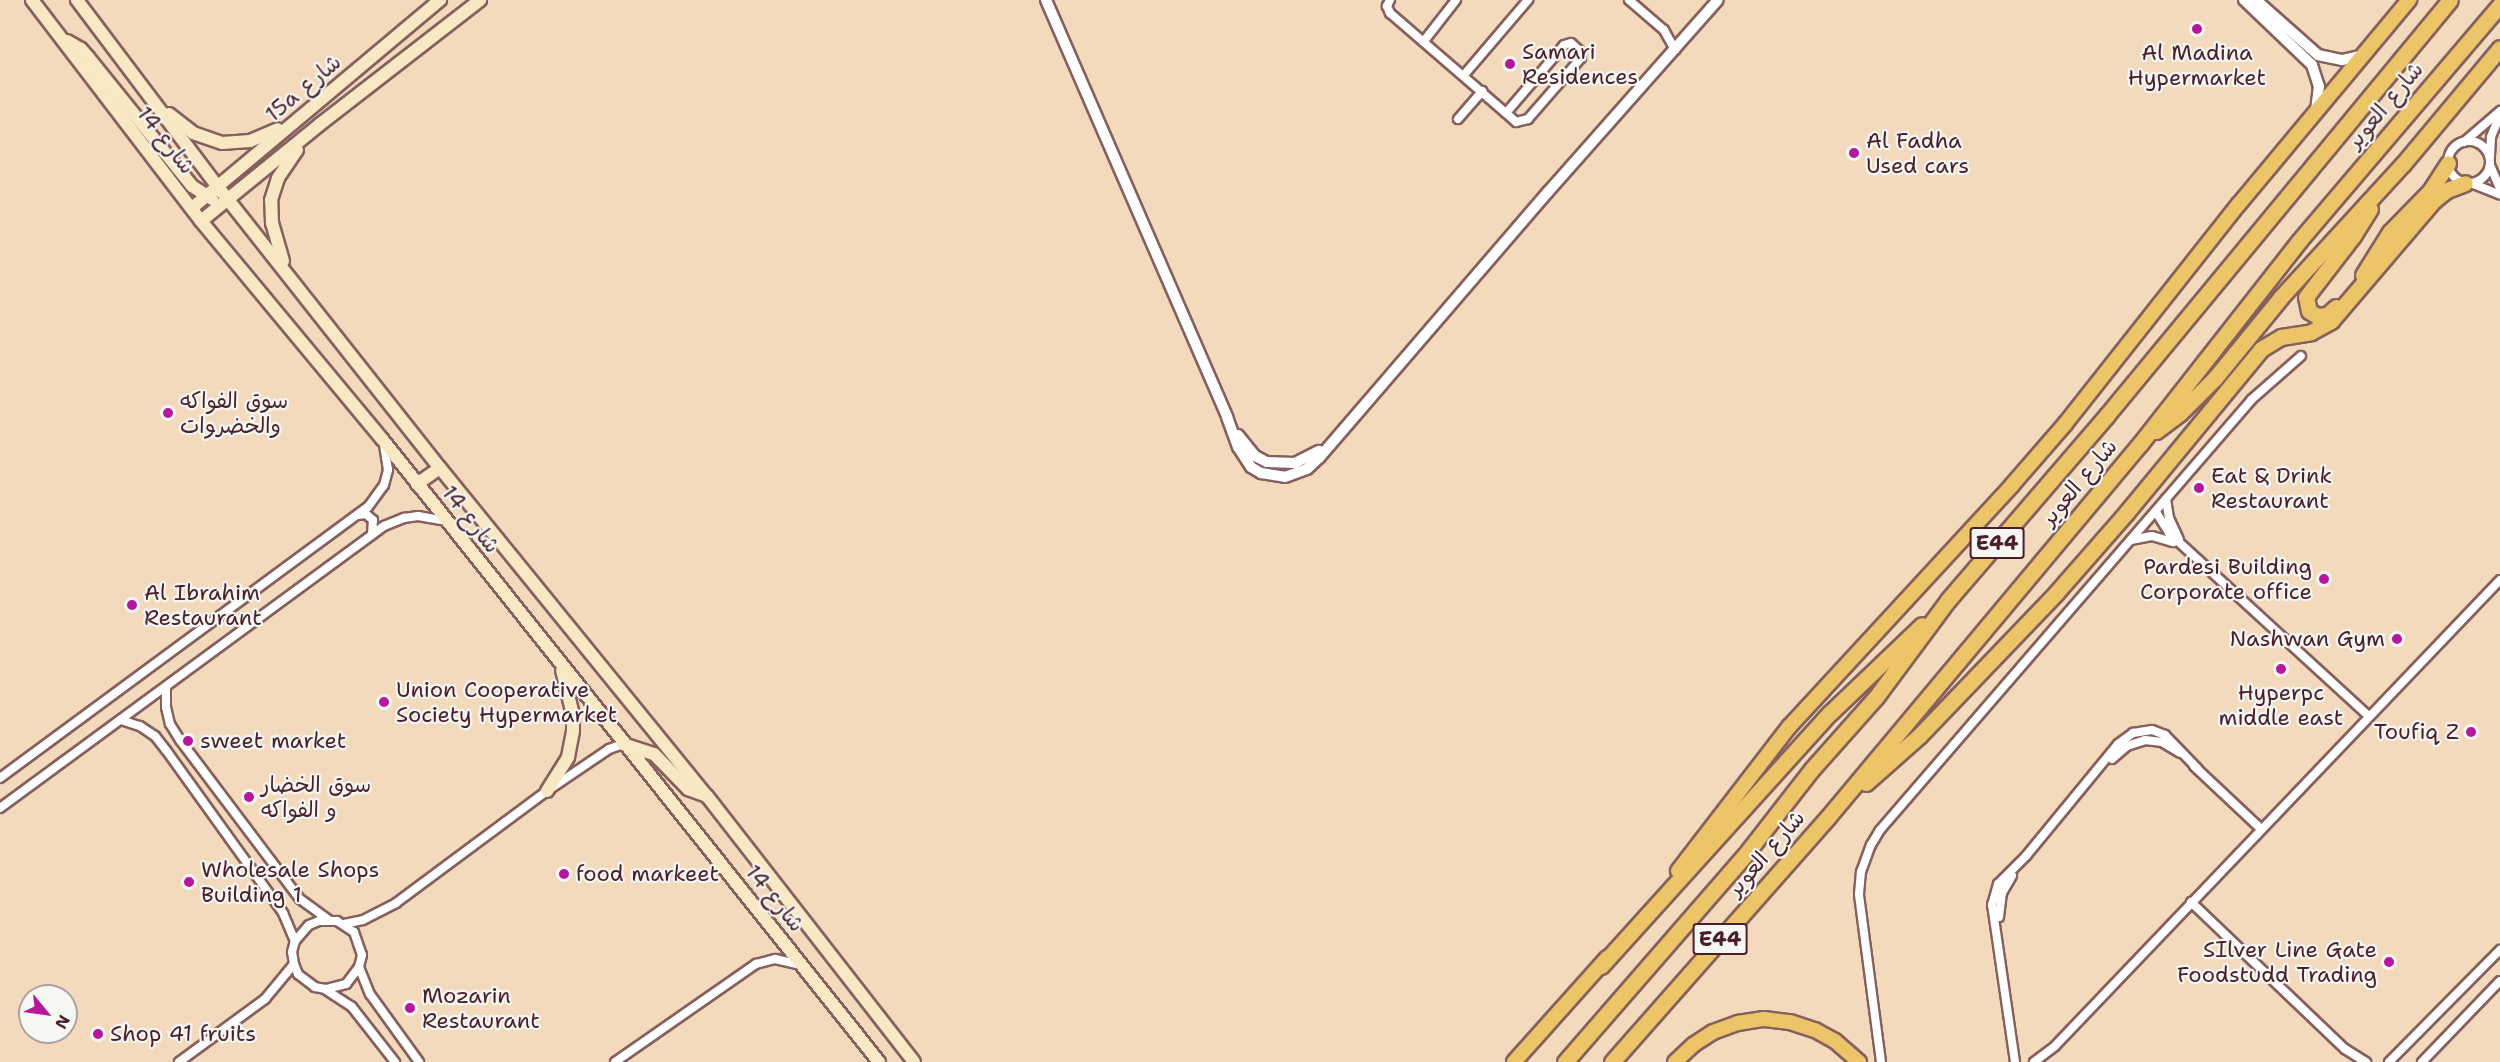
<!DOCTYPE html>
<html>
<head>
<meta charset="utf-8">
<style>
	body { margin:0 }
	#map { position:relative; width:2500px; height:1062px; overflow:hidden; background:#f3dabc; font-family:"Shantell Sans","Playpen Sans Arabic",sans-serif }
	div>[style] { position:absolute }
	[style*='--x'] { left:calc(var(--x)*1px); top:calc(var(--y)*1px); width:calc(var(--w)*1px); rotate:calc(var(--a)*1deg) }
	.roads { filter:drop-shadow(2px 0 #85605e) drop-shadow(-2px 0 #85605e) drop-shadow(0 2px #85605e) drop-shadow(0 -2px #85605e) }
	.minor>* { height:8px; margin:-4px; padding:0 4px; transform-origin:4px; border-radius:4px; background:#fff }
	.minor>.ring { margin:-4px; padding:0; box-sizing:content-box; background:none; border:8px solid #fff; border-radius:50% }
	.tertiary>* { height:10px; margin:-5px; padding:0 5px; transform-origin:5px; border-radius:5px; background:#fff }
	.secondary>* { height:12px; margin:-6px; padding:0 6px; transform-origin:6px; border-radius:6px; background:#f8e8c3 }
	.primary>* { height:14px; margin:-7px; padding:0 7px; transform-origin:7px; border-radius:7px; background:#edc569 }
	.motorway>* { height:15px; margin:-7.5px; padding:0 7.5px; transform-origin:7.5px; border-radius:7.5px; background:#edc569 }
	.dots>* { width:16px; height:16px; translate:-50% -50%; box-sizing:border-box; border:3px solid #f6f6f2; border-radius:50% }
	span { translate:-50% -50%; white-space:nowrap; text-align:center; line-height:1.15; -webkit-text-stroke:4.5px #f6f6f2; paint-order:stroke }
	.shield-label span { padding:2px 4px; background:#f6f6f2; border:2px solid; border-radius:4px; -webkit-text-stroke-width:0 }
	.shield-label { font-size:21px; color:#4a1f2b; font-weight:700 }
	.poi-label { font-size:22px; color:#4a1f2b }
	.left { translate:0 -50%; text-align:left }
	.right { translate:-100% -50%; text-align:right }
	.street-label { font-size:22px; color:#4a1f2b }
	.north { position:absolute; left:18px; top:984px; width:60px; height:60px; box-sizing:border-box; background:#f6f6f2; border:2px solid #b1a0a2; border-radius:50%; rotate:119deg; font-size:16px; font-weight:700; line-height:24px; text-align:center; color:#4a1f2b }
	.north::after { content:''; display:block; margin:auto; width:21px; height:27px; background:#b5179e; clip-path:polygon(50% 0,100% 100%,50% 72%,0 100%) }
</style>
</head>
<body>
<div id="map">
	<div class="roads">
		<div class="minor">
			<div style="--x:1390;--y:0;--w:7;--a:117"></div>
			<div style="--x:1387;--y:6;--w:8;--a:67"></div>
			<div style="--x:1390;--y:13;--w:153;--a:40.8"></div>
			<div style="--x:1629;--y:0;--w:46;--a:40.6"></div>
			<div style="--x:1664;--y:30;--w:23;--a:61"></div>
			<div style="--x:1424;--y:41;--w:52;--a:-52"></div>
			<div style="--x:1571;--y:43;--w:13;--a:42"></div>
			<div style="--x:1581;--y:52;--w:6;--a:90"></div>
			<div style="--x:1581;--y:58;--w:81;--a:131"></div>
			<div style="--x:1528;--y:119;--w:12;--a:166"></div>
			<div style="--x:1516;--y:122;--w:13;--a:-138"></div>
			<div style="--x:1506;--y:113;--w:89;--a:-49.5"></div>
			<div style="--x:1564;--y:45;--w:7;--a:-16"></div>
			<div style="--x:1464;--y:75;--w:99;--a:-49.5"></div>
			<div style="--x:1458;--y:119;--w:37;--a:-49"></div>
			<div class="ring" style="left:2448px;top:141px;width:34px;height:34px"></div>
			<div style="--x:2464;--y:142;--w:48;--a:-40.7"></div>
			<div style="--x:2490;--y:156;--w:19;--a:-87"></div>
			<div style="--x:2491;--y:137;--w:24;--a:-68"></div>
			<div style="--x:2490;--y:165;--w:25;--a:67"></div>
			<div style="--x:2471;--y:183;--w:31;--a:22"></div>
			<div style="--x:2166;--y:499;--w:19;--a:81"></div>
			<div style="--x:2169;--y:518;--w:23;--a:65"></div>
			<div style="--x:2156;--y:512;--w:25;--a:58"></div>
			<div style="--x:2169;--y:533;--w:271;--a:42.5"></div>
			<div style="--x:358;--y:515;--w:8;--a:-7"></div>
			<div style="--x:366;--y:514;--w:9;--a:41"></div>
			<div style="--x:373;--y:520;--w:14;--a:94"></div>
			<div style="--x:2131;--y:540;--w:21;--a:-11"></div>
			<div style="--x:2152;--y:536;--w:22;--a:16"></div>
			<div style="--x:166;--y:687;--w:20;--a:90"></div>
			<div style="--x:166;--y:707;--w:17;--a:77"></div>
			<div style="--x:170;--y:724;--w:19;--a:58"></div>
			<div style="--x:180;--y:740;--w:199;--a:53"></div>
			<div style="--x:300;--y:899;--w:36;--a:36"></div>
			<div style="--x:121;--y:720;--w:20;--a:18"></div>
			<div style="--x:140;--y:726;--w:18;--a:34"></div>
			<div style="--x:155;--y:736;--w:18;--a:52"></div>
			<div style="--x:166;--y:750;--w:201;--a:54.3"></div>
			<div style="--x:283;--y:913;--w:30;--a:67"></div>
			<div style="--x:2112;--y:759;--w:20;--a:-41"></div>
			<div style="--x:2127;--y:746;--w:19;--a:-18"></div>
			<div style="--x:2145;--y:740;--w:17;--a:7"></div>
			<div style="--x:2162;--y:742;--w:21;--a:31"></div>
			<div style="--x:2194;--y:766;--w:92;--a:43.2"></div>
			<div style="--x:0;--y:778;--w:457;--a:-36.4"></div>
			<div style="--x:368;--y:507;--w:27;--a:-54"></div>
			<div style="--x:384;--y:485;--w:16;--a:-75"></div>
			<div style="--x:388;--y:470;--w:25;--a:-99"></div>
			<div style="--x:0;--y:808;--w:476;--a:-36.3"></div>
			<div style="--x:384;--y:526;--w:22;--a:-22"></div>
			<div style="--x:404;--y:518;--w:14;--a:-8"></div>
			<div style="--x:418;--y:516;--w:28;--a:10"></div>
			<div style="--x:2191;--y:902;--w:213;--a:43.7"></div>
			<div style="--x:2345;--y:1049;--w:25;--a:32"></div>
			<div style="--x:1999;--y:917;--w:24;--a:-83"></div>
			<div style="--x:2002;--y:893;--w:20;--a:-60"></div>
			<div style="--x:344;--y:924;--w:19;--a:-12"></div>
			<div style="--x:363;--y:920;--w:37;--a:-27"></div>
			<div style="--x:396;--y:903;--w:188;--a:-36.6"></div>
			<div style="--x:547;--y:791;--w:75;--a:-34.1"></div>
			<div style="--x:609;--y:749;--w:15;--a:-20"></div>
			<div style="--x:359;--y:967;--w:21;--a:127"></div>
			<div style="--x:346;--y:984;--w:21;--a:166"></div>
			<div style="--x:326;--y:989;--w:11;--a:-170"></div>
			<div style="--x:315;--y:987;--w:21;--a:-143"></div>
			<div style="--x:298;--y:974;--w:11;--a:-112"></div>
			<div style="--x:294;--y:964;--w:12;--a:-99"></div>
			<div style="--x:292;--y:952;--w:11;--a:-75"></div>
			<div style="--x:295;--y:941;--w:21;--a:-49"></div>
			<div style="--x:309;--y:925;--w:11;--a:-22"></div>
			<div style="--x:319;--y:921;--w:18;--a:0"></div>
			<div style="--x:337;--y:921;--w:20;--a:33"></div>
			<div style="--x:354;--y:932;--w:24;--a:71"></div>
			<div style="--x:362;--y:955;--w:12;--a:104"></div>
			<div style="--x:359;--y:967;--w:29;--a:68"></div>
			<div style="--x:370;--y:994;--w:84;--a:54.2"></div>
			<div style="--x:326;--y:990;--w:31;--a:33"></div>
			<div style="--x:352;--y:1007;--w:70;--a:52"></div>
			<div style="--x:179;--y:1062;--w:107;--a:-36.2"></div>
			<div style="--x:265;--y:999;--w:45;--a:-50.4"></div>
			<div style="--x:615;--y:1062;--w:172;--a:-34.8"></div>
			<div style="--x:756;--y:964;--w:20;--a:-15"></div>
			<div style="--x:775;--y:959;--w:27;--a:13"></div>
			<div style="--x:1881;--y:1062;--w:169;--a:-97.5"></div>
			<div style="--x:1859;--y:894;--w:22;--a:-85"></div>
			<div style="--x:1861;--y:872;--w:29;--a:-70"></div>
			<div style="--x:1871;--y:845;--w:17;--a:-59"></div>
			<div style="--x:1880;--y:830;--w:569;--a:-49.2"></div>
			<div style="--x:2252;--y:399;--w:65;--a:-41.3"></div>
			<div style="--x:2015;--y:1062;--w:159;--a:-98.3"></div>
			<div style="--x:1992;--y:905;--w:22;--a:-74"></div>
			<div style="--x:1998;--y:884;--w:40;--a:-45"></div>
			<div style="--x:2026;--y:856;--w:145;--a:-50.6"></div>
			<div style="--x:2118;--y:744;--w:19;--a:-36"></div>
			<div style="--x:2133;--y:733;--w:19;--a:-9"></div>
			<div style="--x:2152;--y:730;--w:14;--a:21"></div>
			<div style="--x:2165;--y:735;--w:47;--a:45.9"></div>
			<div style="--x:2034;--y:1062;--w:26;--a:-37"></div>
			<div style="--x:2055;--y:1046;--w:644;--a:-46.32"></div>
			<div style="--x:2389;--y:1062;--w:158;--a:-45.3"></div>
			<div style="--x:2422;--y:1062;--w:112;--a:-46.1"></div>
		</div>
		<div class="tertiary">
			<div style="--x:1046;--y:0;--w:455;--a:66.5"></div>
			<div style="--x:1227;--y:417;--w:32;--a:70"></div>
			<div style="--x:1238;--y:447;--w:24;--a:57"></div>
			<div style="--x:1251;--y:467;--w:12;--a:31"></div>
			<div style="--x:1261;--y:473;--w:24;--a:9"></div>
			<div style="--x:1285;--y:477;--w:23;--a:-20"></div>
			<div style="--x:1307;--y:469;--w:16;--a:-43"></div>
			<div style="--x:1319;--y:458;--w:351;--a:-49.3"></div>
			<div style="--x:1548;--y:192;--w:256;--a:-48.5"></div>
			<div style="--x:2244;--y:0;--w:94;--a:43.7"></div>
			<div style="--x:2312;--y:65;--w:22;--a:72"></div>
			<div style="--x:2319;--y:86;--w:24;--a:97"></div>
			<div style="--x:2256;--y:0;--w:83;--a:41.6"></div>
			<div style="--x:2318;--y:55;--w:25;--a:12"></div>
			<div style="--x:2342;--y:60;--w:22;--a:-13"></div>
			<div style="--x:1238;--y:435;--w:27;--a:51"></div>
			<div style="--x:1255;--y:456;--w:13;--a:27"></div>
			<div style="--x:1267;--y:462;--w:28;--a:2"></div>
			<div style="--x:1295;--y:463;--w:27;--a:-27"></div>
		</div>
		<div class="secondary">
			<div style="--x:32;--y:0;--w:278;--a:52.6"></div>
			<div style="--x:201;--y:221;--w:283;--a:50.3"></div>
			<div style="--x:382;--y:439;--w:797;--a:51.42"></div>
			<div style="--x:77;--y:0;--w:234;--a:53"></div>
			<div style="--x:218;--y:187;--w:358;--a:51.7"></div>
			<div style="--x:440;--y:468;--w:423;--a:50.9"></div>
			<div style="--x:707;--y:796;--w:337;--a:52.1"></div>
			<div style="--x:67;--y:41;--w:16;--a:30"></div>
			<div style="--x:81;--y:49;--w:11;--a:49"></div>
			<div style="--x:88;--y:57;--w:166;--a:51.1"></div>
			<div style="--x:192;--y:186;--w:24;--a:33"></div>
			<div style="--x:169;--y:114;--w:31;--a:38"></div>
			<div style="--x:193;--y:133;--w:31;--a:19"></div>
			<div style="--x:222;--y:143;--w:28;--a:-4"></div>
			<div style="--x:250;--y:141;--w:30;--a:-23"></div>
			<div style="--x:192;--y:208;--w:324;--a:-40"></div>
			<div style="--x:201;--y:221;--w:152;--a:-39.1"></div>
			<div style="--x:319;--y:125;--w:204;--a:-37.8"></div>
			<div style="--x:283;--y:261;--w:40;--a:-106"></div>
			<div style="--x:272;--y:223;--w:23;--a:-92"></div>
			<div style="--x:271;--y:200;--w:23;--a:-72"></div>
			<div style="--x:278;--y:178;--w:34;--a:-56"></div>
			<div style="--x:417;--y:484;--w:28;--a:-35"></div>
			<div style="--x:623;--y:744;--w:33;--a:18"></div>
			<div style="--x:654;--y:754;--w:49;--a:45.8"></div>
			<div style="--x:688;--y:789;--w:20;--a:20"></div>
			<div style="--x:547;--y:791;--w:40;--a:-58"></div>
			<div style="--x:568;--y:757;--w:26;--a:-79"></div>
			<div style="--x:573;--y:731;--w:16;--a:-90"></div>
			<div style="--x:573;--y:715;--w:46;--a:-103.7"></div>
		</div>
		<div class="primary">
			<div style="--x:1678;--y:871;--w:182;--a:-52.4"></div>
			<div style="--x:1789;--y:727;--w:329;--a:-47.3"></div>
			<div style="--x:2012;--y:485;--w:81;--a:-49"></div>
			<div style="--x:2065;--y:424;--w:280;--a:-51.7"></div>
			<div style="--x:2239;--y:204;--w:266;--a:-50.2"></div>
			<div style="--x:1514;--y:1062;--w:140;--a:-48.2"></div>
			<div style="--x:1675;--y:1062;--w:25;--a:-43"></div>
			<div style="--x:1693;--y:1045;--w:24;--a:-33"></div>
			<div style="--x:1713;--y:1032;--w:27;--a:-20"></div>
			<div style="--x:1738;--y:1023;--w:26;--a:-9"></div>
			<div style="--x:1764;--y:1019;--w:26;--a:7"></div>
			<div style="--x:1790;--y:1022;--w:26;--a:18"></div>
			<div style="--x:1815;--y:1030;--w:23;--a:29"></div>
			<div style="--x:1835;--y:1041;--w:32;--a:41"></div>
		</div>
		<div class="motorway">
			<div style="--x:2363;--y:275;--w:51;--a:-57.9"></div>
			<div style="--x:2390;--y:232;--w:57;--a:-45.7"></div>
			<div style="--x:2430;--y:191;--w:33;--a:-57"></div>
			<div style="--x:2336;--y:307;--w:12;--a:138"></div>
			<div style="--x:2327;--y:315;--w:10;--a:174"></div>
			<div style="--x:2317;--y:316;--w:9;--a:-148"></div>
			<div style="--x:2309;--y:311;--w:14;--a:-102"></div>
			<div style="--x:2306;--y:297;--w:77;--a:-52.4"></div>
			<div style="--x:2353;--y:236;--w:32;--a:-58"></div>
			<div style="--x:2156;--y:431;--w:30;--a:-37"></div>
			<div style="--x:2180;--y:413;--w:49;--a:-45"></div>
			<div style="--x:2215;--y:378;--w:104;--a:-50.8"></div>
			<div style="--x:2281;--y:297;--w:180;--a:-47.5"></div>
			<div style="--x:2403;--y:164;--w:151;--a:-50.1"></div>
			<div style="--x:1866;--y:783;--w:71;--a:-41.6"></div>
			<div style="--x:1919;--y:736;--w:198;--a:-46.2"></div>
			<div style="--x:2056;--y:593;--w:106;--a:-48.8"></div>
			<div style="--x:2126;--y:513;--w:212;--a:-50.5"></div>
			<div style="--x:2261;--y:349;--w:23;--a:-31"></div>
			<div style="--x:2281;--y:337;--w:30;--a:-9"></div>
			<div style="--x:2311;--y:332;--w:23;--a:-29"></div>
			<div style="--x:2331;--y:321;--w:159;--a:-49.6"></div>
			<div style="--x:2434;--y:200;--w:16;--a:-38"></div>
			<div style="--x:2447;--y:190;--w:19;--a:-21"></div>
			<div style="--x:1601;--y:966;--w:341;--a:-47.9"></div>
			<div style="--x:1830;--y:713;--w:127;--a:-43.7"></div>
			<div style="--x:1565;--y:1062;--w:274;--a:-49"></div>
			<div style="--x:1745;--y:855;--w:109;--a:-52.1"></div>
			<div style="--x:1812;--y:769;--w:96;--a:-48.4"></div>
			<div style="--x:1876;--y:697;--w:121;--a:-53.4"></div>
			<div style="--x:1948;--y:600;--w:244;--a:-49.3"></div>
			<div style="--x:2107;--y:415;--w:538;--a:-50.43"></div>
			<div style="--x:1612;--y:1062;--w:327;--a:-48.6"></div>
			<div style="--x:1828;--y:817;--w:486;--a:-50.1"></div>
			<div style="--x:2140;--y:444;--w:258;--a:-51.9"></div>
			<div style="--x:2299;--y:241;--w:310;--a:-49.6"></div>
		</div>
	</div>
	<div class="dots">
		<div style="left:2197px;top:29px;background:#b5179e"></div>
		<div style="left:1510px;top:64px;background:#b5179e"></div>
		<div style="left:1854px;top:153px;background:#b5179e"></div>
		<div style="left:168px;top:413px;background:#b5179e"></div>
		<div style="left:2199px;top:488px;background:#b5179e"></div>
		<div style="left:2324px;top:579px;background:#b5179e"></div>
		<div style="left:132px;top:605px;background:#b5179e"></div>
		<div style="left:2397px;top:639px;background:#b5179e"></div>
		<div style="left:2281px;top:669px;background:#b5179e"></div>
		<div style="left:384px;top:702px;background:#b5179e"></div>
		<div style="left:2471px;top:732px;background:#b5179e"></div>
		<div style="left:188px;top:741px;background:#b5179e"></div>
		<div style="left:249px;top:797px;background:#b5179e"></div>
		<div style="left:564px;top:874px;background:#b5179e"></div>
		<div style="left:189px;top:882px;background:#b5179e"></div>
		<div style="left:2389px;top:962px;background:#b5179e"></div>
		<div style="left:410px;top:1008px;background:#b5179e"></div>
		<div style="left:98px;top:1034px;background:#b5179e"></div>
	</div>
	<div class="shield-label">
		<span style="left:1997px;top:543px">E44</span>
		<span style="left:1720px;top:939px">E44</span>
	</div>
	<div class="poi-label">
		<span class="left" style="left:1522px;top:64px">Samari<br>Residences</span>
		<span style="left:2197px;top:65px">Al Madina<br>Hypermarket</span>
		<span class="left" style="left:1866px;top:153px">Al Fadha<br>Used cars</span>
		<span class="left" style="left:180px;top:413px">سوق الفواكه<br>والخضروات</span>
		<span class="left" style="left:2211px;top:488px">Eat &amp; Drink<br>Restaurant</span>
		<span class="right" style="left:2312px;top:579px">Pardesi Building<br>Corporate office</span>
		<span class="left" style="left:144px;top:605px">Al Ibrahim<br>Restaurant</span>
		<span class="right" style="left:2385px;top:639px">Nashwan Gym</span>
		<span class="left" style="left:396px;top:702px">Union Cooperative<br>Society Hypermarket</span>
		<span style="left:2281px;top:705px">Hyperpc<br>middle east</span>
		<span class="right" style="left:2459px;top:732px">Toufiq Z</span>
		<span class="left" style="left:200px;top:741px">sweet market</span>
		<span class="left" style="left:261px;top:797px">سوق الخضار<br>و الفواكه</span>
		<span class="left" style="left:201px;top:882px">Wholesale Shops<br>Building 1</span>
		<span class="left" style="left:576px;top:874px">food markeet</span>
		<span class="right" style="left:2377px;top:962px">SIlver Line Gate<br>Foodstudd Trading</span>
		<span class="left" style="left:422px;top:1008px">Mozarin<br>Restaurant</span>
		<span class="left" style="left:110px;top:1034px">Shop 41 fruits</span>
	</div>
	<div class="street-label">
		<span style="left:303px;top:88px;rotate:-40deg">15a شارع</span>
		<span style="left:2385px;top:105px;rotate:-50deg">شارع العوير</span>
		<span style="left:166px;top:140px;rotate:52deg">شارع 14</span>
		<span style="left:2079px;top:482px;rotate:-50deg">شارع العوير</span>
		<span style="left:471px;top:519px;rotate:52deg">شارع 14</span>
		<span style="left:1766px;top:853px;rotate:-49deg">شارع العوير</span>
		<span style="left:775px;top:898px;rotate:51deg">شارع 14</span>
	</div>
	<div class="north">N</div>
</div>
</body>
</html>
